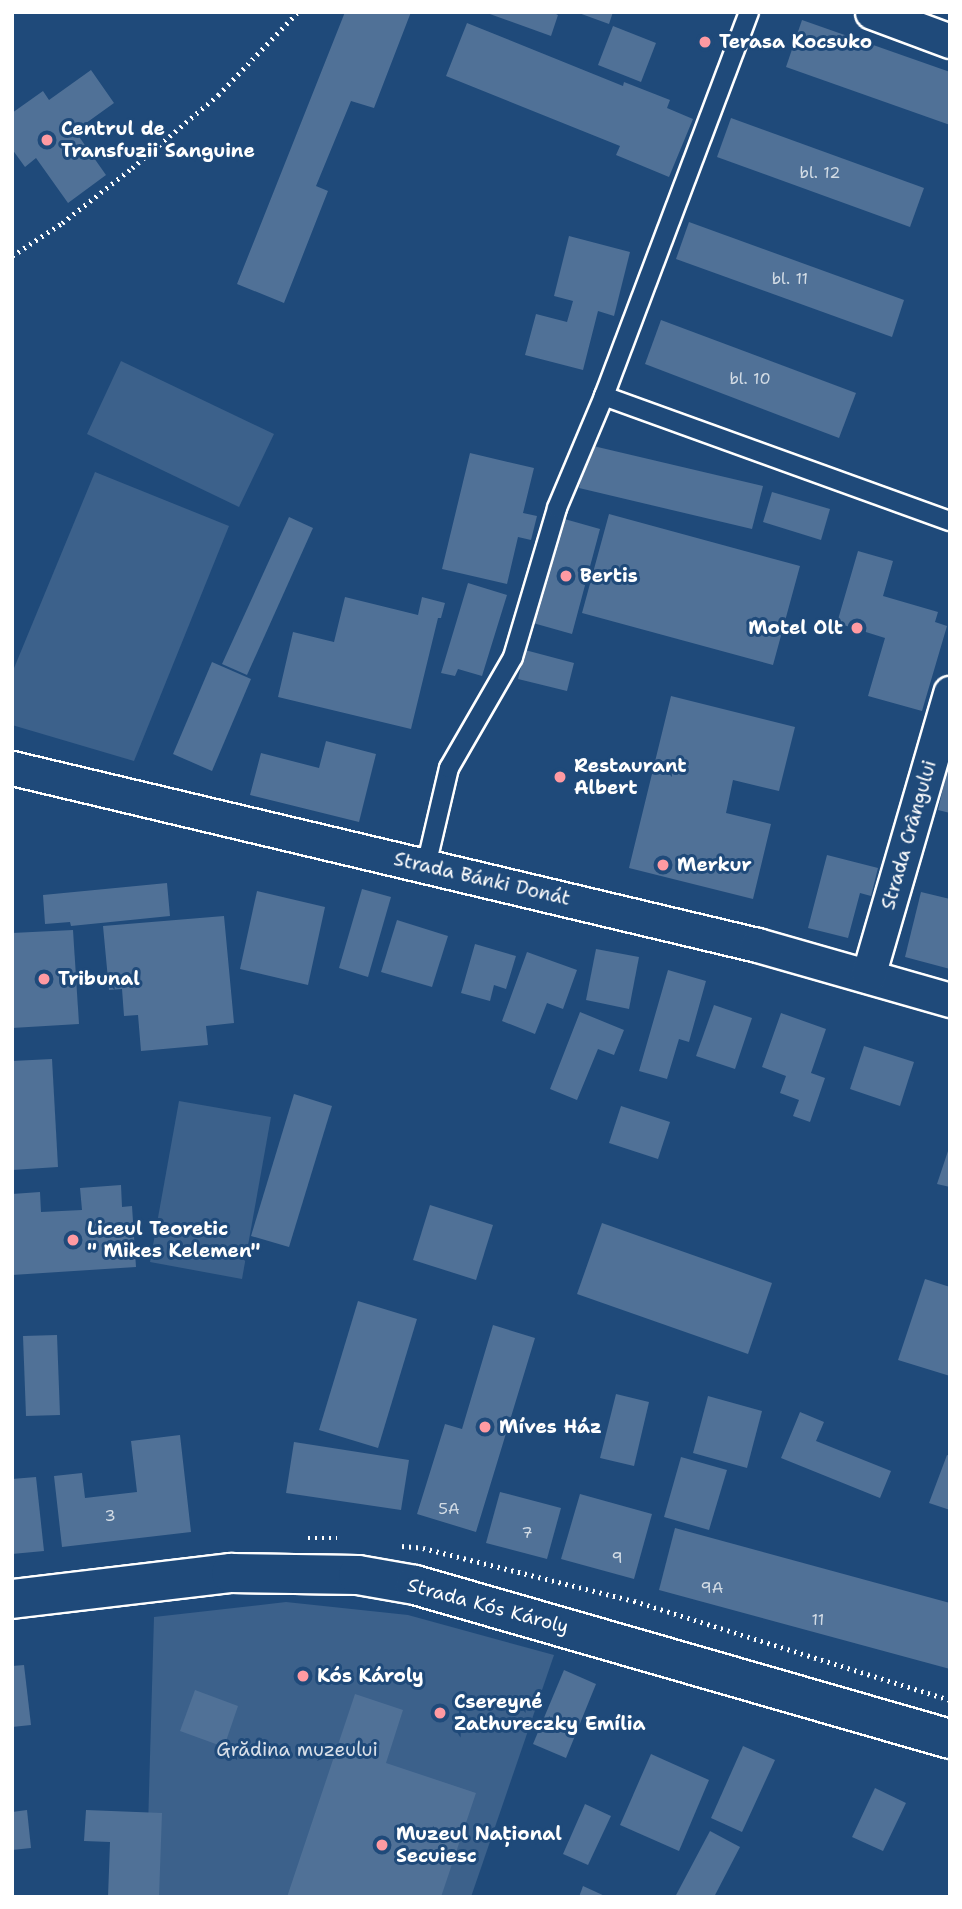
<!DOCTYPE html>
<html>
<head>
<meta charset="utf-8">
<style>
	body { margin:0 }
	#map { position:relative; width:962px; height:1909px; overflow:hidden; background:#1f4a7a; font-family:"Shantell Sans",sans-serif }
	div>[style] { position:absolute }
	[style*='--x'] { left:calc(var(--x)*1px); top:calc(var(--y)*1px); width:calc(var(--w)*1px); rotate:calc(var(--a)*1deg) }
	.green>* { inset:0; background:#3c618b }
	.building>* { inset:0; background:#507197 }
	.path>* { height:4.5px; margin-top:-2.25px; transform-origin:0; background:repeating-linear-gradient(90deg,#fff 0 2px,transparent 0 7px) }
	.roads { filter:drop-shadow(2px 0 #fff) drop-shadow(-2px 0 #fff) drop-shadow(0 2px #fff) drop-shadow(0 -2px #fff) }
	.lane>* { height:18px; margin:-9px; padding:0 9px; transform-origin:9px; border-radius:9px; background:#1f4a7a }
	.street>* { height:33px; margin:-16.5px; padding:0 16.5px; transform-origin:16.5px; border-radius:16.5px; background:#1f4a7a }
	.primary>* { height:38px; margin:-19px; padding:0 19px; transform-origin:19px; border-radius:19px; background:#1f4a7a }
	.dots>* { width:19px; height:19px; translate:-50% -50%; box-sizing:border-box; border:4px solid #1f4a7a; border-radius:50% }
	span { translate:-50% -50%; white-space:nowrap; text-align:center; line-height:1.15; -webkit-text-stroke:6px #1f4a7a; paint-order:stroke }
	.number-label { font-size:16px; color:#d3dce5 }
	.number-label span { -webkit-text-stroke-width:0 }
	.poi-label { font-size:19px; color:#fff; font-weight:700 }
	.left { translate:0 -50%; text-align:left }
	.right { translate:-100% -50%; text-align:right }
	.street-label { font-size:19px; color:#fff }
	.park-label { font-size:19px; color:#d8dfe8 }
	.frame { position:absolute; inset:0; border:14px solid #fff; pointer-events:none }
</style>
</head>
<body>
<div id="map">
	<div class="green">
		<div style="clip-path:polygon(121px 361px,274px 434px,239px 507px,87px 434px)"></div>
		<div style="clip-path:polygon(95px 472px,229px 526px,134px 761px,12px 725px,12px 673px)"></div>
		<div style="clip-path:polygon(179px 1101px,271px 1117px,242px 1279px,150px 1262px)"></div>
		<div style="clip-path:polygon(286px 1602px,408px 1615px,554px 1655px,471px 1897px,146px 1897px,154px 1617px)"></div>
	</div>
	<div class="building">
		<div style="clip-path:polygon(345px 12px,411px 12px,374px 108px,351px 101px,316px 186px,328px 191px,284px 303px,237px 284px)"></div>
		<div style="clip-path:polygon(552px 12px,558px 15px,551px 36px,487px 13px)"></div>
		<div style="clip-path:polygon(576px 12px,613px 12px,609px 24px)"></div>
		<div style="clip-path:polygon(802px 20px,950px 72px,950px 125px,786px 67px)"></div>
		<div style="clip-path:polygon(467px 23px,623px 86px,624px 82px,670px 100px,667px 108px,693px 119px,669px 177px,616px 155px,620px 146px,446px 76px)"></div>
		<div style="clip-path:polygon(613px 26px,656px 43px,641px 82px,598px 65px)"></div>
		<div style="clip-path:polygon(91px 70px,114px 103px,75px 131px,106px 175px,68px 203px,36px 158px,25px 167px,12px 149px,12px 113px,43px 91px,49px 100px)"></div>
		<div style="clip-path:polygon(731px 118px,924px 188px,910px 227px,717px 157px)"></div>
		<div style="clip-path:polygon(689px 222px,904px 300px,892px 337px,676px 259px)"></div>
		<div style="clip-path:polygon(569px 236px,630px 252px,614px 316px,598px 311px,583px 370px,525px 355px,536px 314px,567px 322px,573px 301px,554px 296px)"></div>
		<div style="clip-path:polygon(661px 320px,856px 393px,839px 438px,645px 364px)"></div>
		<div style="clip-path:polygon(589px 445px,763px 486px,752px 529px,579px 488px)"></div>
		<div style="clip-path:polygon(470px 453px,534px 468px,523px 513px,537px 516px,531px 540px,518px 537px,507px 584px,442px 569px)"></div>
		<div style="clip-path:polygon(772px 492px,830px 509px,821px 540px,763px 522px)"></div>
		<div style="clip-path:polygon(609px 514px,800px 566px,773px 665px,582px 613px)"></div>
		<div style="clip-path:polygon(289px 517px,313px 528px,247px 675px,222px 664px)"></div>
		<div style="clip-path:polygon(561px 518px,600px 529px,572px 634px,533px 623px)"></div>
		<div style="clip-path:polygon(858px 551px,893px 561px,883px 596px,938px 612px,935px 622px,947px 626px,922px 711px,868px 696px,885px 638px,837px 623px)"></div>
		<div style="clip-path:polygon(468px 583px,507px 595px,482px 676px,458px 669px,455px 676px,441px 673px)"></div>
		<div style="clip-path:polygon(345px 597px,418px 615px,422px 597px,445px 603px,441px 618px,438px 618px,411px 729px,278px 697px,293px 632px,334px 642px)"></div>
		<div style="clip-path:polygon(525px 650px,574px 663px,567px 691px,518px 679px)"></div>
		<div style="clip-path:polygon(212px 662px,251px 679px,212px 771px,173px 754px)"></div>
		<div style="clip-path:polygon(671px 696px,795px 727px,779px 791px,733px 780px,726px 813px,771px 824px,753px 899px,629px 868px)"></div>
		<div style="clip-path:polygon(326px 741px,376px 754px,359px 822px,250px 795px,261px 753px,319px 768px)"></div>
		<div style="clip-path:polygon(949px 762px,950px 762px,950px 813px,938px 810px)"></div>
		<div style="clip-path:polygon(827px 855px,878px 868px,871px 896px,860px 893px,848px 938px,808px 928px)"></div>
		<div style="clip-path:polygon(167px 883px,170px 916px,71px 926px,70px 922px,45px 924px,43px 895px)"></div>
		<div style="clip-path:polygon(362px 889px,391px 897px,368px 977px,339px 968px)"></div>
		<div style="clip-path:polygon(257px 891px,325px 907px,308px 985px,240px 969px)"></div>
		<div style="clip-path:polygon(921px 892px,950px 899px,950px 969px,905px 957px)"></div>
		<div style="clip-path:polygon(224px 916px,234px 1023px,206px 1026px,208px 1045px,141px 1051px,138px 1015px,124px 1016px,122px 989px,109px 990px,103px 926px)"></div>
		<div style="clip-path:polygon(397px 920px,448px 936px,432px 987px,381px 972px)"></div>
		<div style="clip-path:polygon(73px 930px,79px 1024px,12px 1028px,12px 933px)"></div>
		<div style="clip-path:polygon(475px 944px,516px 956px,506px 989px,494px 985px,490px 1001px,461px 993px)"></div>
		<div style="clip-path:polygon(596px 949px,639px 957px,629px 1009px,586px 1000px)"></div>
		<div style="clip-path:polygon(527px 952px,577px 970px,563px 1009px,547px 1003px,535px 1034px,502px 1021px)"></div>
		<div style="clip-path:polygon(668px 970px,706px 981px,689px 1042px,679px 1039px,667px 1079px,639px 1071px)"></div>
		<div style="clip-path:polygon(714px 1005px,752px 1018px,735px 1069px,696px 1056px)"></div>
		<div style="clip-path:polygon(580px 1012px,624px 1030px,614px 1055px,598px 1049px,577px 1100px,550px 1089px)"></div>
		<div style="clip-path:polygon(781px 1013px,826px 1029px,811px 1073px,825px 1078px,810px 1122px,793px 1116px,799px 1100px,780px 1093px,786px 1076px,762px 1067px)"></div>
		<div style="clip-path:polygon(864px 1046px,914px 1062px,900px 1106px,850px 1089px)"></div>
		<div style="clip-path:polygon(52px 1059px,58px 1167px,12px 1170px,12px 1061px)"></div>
		<div style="clip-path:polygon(294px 1094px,332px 1106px,289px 1247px,251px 1236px)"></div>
		<div style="clip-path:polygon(621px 1106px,670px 1122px,658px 1159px,609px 1143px)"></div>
		<div style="clip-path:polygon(950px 1145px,950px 1187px,937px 1184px)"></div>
		<div style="clip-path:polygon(121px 1185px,122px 1207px,132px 1206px,136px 1267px,12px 1275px,12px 1194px,40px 1192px,41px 1212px,82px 1210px,80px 1188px)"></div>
		<div style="clip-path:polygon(430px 1205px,493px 1225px,476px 1280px,413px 1260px)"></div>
		<div style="clip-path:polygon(602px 1223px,772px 1283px,748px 1354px,577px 1294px)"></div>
		<div style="clip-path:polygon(925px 1279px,950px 1287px,950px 1376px,898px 1360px)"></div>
		<div style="clip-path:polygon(358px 1301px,417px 1319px,378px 1448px,319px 1430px)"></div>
		<div style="clip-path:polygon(493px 1325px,535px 1338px,476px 1532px,417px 1514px,445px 1424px,462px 1429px)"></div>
		<div style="clip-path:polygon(57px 1335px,60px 1415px,26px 1416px,23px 1336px)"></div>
		<div style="clip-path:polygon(616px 1394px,649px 1402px,634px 1466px,600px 1458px)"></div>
		<div style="clip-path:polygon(708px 1396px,762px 1411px,747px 1468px,693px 1453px)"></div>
		<div style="clip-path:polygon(800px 1412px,824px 1422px,816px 1441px,891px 1471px,880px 1498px,781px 1458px)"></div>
		<div style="clip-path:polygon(180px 1435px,191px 1532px,62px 1547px,54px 1476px,82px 1473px,85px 1498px,137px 1492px,131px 1441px)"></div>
		<div style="clip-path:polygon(294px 1442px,409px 1460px,401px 1510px,286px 1493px)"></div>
		<div style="clip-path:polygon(947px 1455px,950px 1456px,950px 1510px,929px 1503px)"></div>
		<div style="clip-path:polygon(681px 1457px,727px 1470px,709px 1530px,664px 1517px)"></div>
		<div style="clip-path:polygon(36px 1477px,44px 1551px,12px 1554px,12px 1479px)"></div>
		<div style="clip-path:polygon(500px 1492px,561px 1508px,547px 1559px,486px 1543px)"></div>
		<div style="clip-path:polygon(580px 1494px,652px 1514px,634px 1579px,561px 1559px)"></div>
		<div style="clip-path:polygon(675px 1528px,950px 1603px,950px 1669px,659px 1590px)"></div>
		<div style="clip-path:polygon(24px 1665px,31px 1725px,12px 1727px,12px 1666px)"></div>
		<div style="clip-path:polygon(564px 1670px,596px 1684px,566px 1758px,533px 1744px)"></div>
		<div style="clip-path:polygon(195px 1690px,238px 1706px,224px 1747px,180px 1731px)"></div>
		<div style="clip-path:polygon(355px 1694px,403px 1710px,386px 1763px,476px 1793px,441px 1897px,287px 1897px)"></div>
		<div style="clip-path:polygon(743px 1746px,775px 1760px,742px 1832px,711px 1818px)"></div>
		<div style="clip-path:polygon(651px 1754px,709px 1780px,679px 1851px,620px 1825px)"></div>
		<div style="clip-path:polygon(875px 1788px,906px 1803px,883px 1851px,852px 1837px)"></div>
		<div style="clip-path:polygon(585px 1804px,611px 1816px,588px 1865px,563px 1854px)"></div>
		<div style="clip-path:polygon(27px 1810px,31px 1848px,12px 1850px,12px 1812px)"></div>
		<div style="clip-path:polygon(86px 1810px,162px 1813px,159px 1897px,108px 1897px,110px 1842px,84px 1841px)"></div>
		<div style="clip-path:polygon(710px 1831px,740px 1847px,714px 1897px,675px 1897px)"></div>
		<div style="clip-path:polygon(583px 1886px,607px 1897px,579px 1897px)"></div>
	</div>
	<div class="path">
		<div style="--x:12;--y:256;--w:60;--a:-33.4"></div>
		<div style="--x:62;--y:223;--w:89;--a:-38.2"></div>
		<div style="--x:132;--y:168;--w:113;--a:-40.3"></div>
		<div style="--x:218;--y:95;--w:115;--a:-46.1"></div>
		<div style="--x:308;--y:1538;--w:29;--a:0"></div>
		<div style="--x:402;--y:1546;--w:21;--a:5"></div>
		<div style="--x:423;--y:1548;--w:218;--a:14.1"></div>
		<div style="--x:634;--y:1601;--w:331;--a:17.4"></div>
	</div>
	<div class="roads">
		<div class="lane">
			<div style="--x:604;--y:396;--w:368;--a:19.9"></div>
			<div style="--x:426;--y:866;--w:101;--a:-76.8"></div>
			<div style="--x:449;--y:768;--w:128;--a:-60"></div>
			<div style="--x:513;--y:657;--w:155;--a:-73.5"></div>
			<div style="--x:557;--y:508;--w:121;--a:-67.2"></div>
			<div style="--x:604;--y:396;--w:410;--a:-69.3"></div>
		</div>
		<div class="street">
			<div style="--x:872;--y:12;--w:83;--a:20.4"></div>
			<div style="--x:12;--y:768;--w:766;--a:13.36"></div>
			<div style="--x:757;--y:945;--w:201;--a:15.9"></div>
			<div style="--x:868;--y:976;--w:295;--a:-73.8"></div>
		</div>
		<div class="primary">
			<div style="--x:12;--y:1599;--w:221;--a:-6.8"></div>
			<div style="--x:231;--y:1573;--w:127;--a:0.9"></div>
			<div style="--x:358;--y:1575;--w:58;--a:10"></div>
			<div style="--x:415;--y:1585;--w:557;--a:16.06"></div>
		</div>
	</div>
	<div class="dots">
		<div style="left:705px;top:42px;background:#ff9aa2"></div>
		<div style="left:47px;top:140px;background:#ff9aa2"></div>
		<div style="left:566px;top:576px;background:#ff9aa2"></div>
		<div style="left:857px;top:628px;background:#ff9aa2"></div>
		<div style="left:560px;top:777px;background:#ff9aa2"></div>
		<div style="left:663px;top:865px;background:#ff9aa2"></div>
		<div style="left:44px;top:979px;background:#ff9aa2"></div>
		<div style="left:73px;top:1240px;background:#ff9aa2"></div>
		<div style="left:485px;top:1427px;background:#ff9aa2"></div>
		<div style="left:303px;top:1676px;background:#ff9aa2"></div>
		<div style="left:440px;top:1713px;background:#ff9aa2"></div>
		<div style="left:382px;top:1845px;background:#ff9aa2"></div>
	</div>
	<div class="number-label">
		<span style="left:820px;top:173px">bl. 12</span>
		<span style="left:790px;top:279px">bl. 11</span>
		<span style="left:750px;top:379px">bl. 10</span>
		<span style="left:449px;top:1509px">5A</span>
		<span style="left:110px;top:1516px">3</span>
		<span style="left:527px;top:1533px">7</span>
		<span style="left:617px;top:1558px">9</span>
		<span style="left:712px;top:1588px">9A</span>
		<span style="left:818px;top:1620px">11</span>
	</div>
	<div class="poi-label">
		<span class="left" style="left:719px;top:42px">Terasa Kocsuko</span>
		<span class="left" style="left:61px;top:140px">Centrul de<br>Transfuzii Sanguine</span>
		<span class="left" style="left:580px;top:576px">Bertis</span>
		<span class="right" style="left:843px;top:628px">Motel Olt</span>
		<span class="left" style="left:574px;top:777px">Restaurant<br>Albert</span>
		<span class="left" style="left:677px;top:865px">Merkur</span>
		<span class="left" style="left:58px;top:979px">Tribunal</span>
		<span class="left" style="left:87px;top:1240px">Liceul Teoretic<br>" Mikes Kelemen"</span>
		<span class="left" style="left:499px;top:1427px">Míves Ház</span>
		<span class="left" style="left:317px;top:1676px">Kós Károly</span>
		<span class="left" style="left:454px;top:1713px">Csereyné<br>Zathureczky Emília</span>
		<span class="left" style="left:396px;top:1845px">Muzeul Național<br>Secuiesc</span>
	</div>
	<div class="street-label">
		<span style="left:909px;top:835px;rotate:-74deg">Strada Crângului</span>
		<span style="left:482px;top:879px;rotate:13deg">Strada Bánki Donát</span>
		<span style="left:488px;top:1606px;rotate:15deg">Strada Kós Károly</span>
	</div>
	<div class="park-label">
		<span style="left:297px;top:1750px">Grădina muzeului</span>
	</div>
	<div class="frame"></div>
</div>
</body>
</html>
